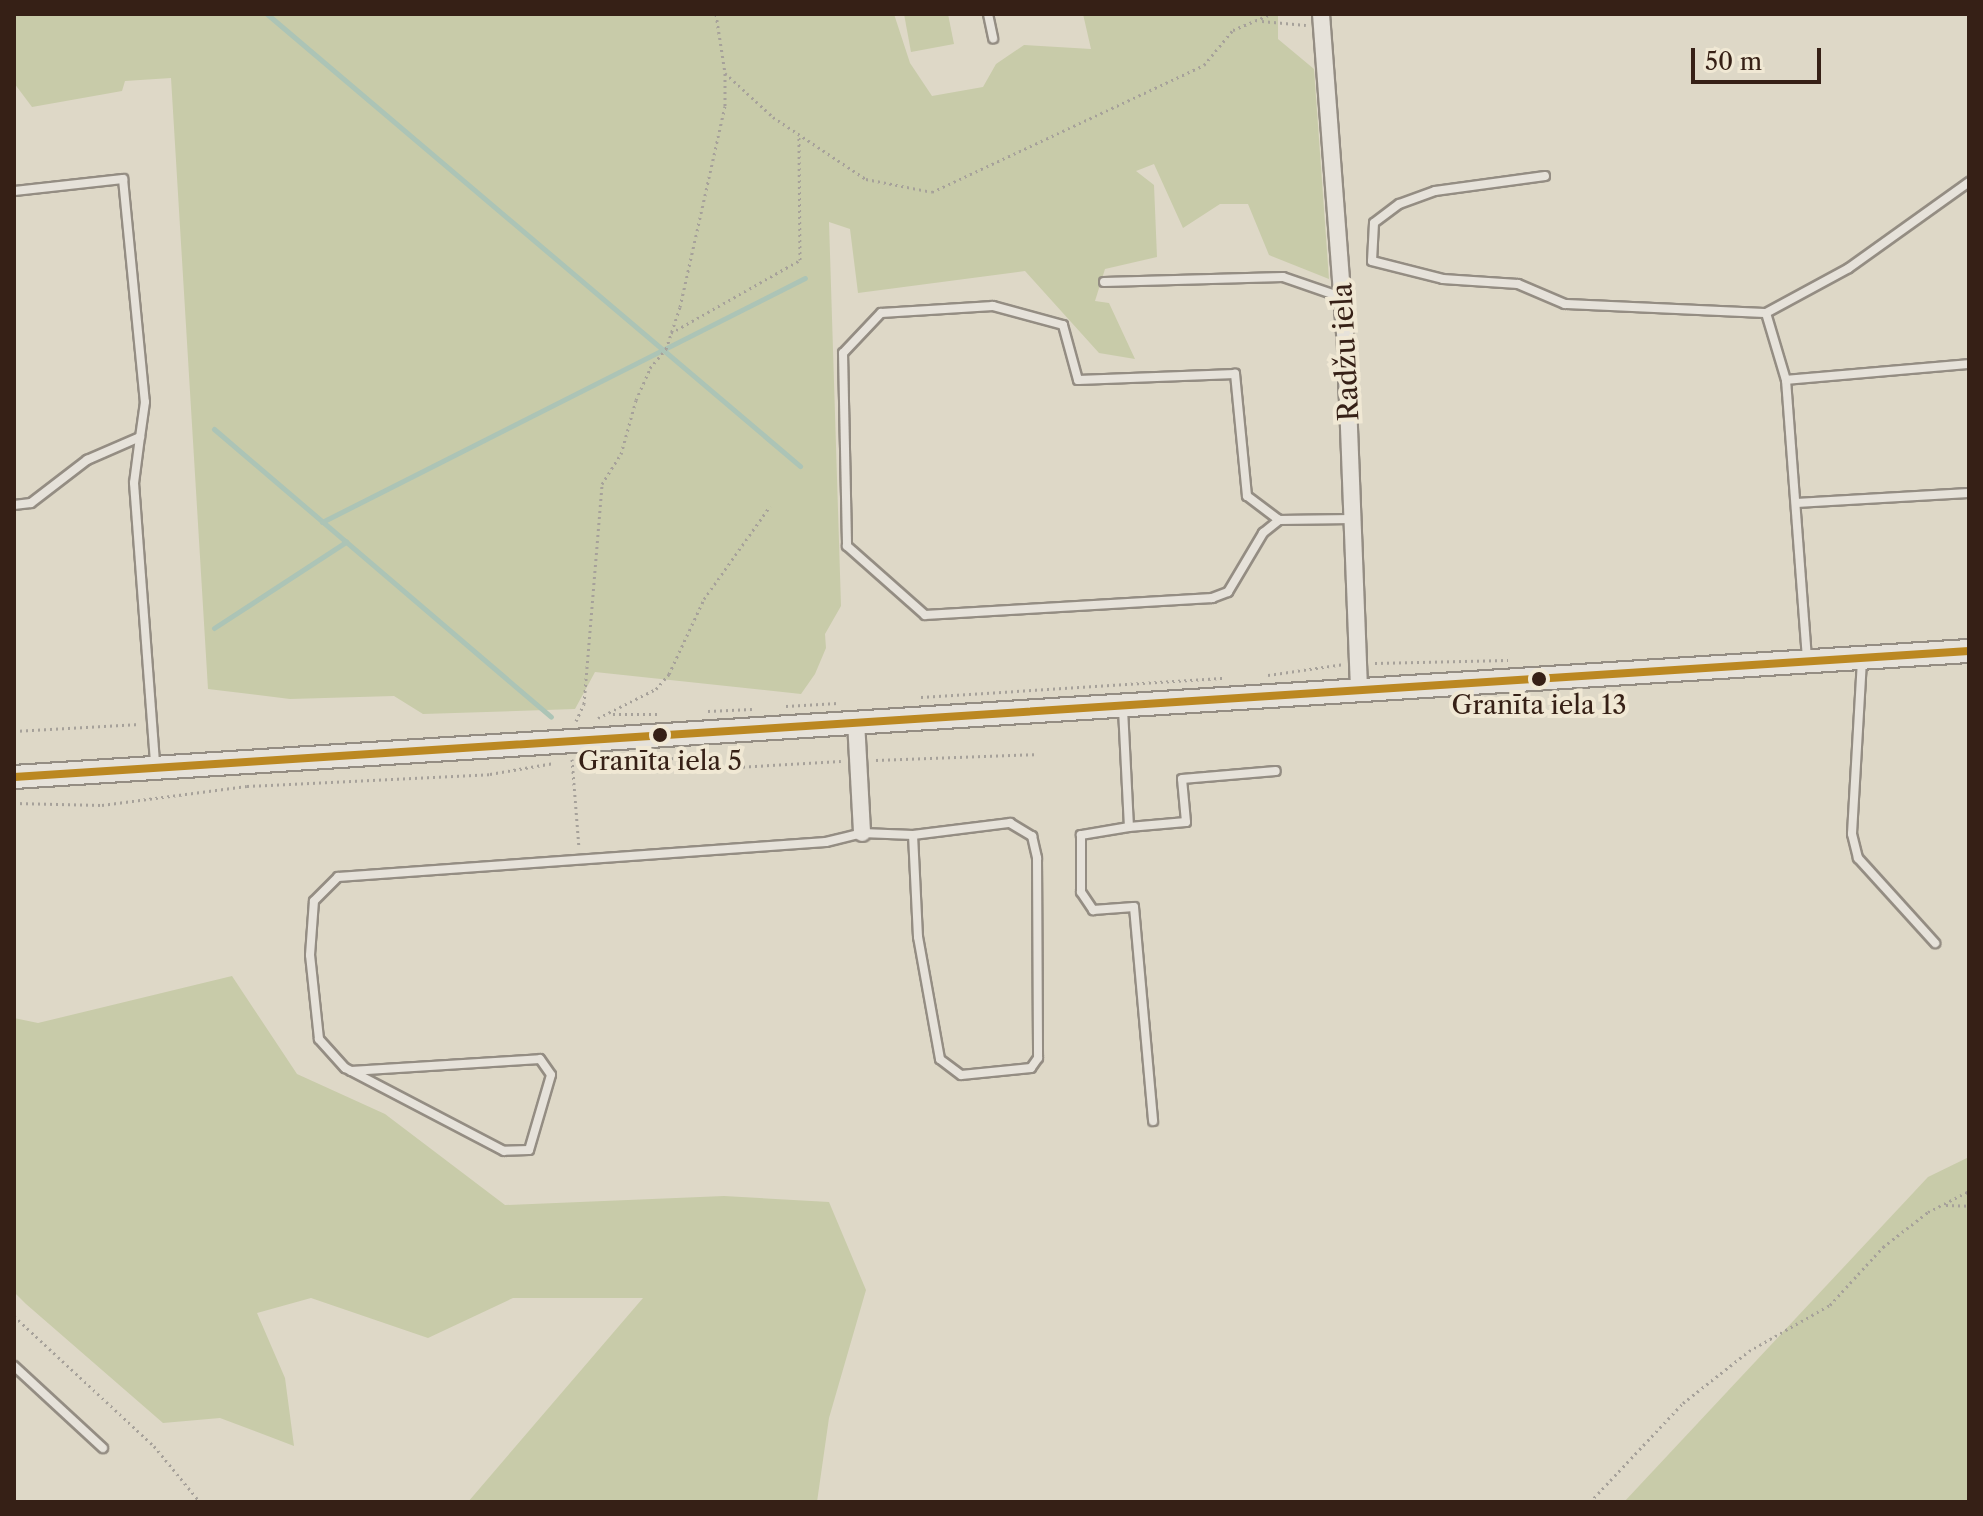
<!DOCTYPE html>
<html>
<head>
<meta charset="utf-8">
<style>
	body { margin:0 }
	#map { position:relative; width:1983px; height:1516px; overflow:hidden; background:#ded8c7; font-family:"Libre Caslon Text",serif }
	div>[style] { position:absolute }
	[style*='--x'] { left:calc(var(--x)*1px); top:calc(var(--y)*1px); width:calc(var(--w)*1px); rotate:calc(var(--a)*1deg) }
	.green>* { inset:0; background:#c8cba9 }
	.stream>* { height:5px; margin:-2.5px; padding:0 2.5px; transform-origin:2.5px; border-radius:2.5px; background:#acc4b6 }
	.path>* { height:3px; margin-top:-1.5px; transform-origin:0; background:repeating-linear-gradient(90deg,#a6a19a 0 2px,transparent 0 6px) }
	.roads { filter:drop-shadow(2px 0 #948d83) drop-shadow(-2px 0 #948d83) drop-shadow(0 2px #948d83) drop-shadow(0 -2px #948d83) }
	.lane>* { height:8px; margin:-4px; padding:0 4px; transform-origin:4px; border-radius:4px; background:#e6e2da }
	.street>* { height:16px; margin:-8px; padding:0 8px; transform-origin:8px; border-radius:8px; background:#e6e2da }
	.secondary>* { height:22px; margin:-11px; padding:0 11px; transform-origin:11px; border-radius:11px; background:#e6e2da }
	.bus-1>* { height:8px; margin:-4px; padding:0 4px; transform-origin:4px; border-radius:4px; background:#b82 }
	.dots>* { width:22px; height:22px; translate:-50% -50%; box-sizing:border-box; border:4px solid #f0e8d4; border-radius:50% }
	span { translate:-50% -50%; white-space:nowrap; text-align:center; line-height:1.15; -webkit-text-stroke:8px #f0e8d4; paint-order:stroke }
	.bus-label { font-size:26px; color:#362016 }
	.street-label { font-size:28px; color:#362016 }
	.frame { position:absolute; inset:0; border:16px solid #362016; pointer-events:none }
	.scale { position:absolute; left:1691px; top:48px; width:130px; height:36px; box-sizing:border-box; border:4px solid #362016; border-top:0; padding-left:10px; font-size:24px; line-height:28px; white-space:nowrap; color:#362016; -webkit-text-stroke:6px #f0e8d4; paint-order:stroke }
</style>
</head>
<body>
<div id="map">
	<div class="green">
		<div style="clip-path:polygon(14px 14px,894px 14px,910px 63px,932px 96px,983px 87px,996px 64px,1024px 45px,1091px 49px,1083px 14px,1278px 14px,1278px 39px,1314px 69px,1329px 279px,1269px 255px,1248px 204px,1220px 204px,1183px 228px,1154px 164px,1136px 171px,1154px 185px,1157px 257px,1105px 269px,1095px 301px,1109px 303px,1135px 359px,1099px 353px,1025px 271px,858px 293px,850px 229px,829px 222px,841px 606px,825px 634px,826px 648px,815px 674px,801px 694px,595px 672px,575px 709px,423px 714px,394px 696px,290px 699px,208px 689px,171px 78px,125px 81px,122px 91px,32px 107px,14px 83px)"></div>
		<div style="clip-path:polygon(904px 14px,948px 14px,954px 44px,911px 52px)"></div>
		<div style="clip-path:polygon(232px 976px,297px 1074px,385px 1114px,505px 1205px,724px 1196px,829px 1202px,866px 1290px,829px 1418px,817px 1502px,468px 1502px,643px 1298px,513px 1298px,428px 1338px,311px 1298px,257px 1313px,285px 1378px,294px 1446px,220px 1418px,163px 1423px,26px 1304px,14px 1292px,14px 1018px,38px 1023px)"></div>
		<div style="clip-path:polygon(1969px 1157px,1969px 1502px,1624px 1502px,1928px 1177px)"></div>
	</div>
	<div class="stream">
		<div style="--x:267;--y:14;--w:699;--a:40.3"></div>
		<div style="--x:214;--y:429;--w:443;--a:40.5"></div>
		<div style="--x:322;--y:522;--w:541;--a:-26.8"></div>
		<div style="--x:214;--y:628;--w:158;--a:-33.1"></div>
	</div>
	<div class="path">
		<div style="--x:716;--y:14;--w:60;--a:81.3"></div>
		<div style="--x:725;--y:73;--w:65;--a:42.5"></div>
		<div style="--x:773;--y:117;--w:112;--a:33.7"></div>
		<div style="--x:866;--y:179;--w:67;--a:11.1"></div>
		<div style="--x:932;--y:192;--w:300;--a:-25"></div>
		<div style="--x:1204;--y:65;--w:45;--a:-50.4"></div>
		<div style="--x:1233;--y:30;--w:41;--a:-22.8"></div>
		<div style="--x:1262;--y:21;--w:44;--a:5.2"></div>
		<div style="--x:671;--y:333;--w:148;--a:-29.5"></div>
		<div style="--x:800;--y:260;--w:123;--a:-90.5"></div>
		<div style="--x:1375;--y:663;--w:133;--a:-1.3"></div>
		<div style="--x:1268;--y:675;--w:77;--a:-8.2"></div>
		<div style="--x:921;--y:697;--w:305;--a:-3.6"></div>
		<div style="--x:786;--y:706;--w:52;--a:-3.3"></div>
		<div style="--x:708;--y:711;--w:44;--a:-2.6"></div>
		<div style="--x:613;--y:714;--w:48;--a:0"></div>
		<div style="--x:598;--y:718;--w:65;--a:-26.6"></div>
		<div style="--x:656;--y:689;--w:20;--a:-49"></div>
		<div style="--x:669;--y:674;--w:83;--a:-65"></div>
		<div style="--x:704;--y:599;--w:114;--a:-54.6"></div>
		<div style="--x:576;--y:721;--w:19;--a:-65"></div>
		<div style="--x:584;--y:704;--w:221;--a:-85.3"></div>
		<div style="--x:602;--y:484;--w:36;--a:-58"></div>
		<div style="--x:621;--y:454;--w:56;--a:-74.5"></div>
		<div style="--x:636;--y:400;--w:35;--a:-66"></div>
		<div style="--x:650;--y:368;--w:25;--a:-50"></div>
		<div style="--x:666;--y:349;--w:44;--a:-71.6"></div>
		<div style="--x:680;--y:307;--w:206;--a:-77.4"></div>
		<div style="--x:725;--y:106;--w:33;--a:-90"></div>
		<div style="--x:14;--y:731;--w:126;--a:-3.2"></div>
		<div style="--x:572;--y:759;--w:88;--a:85.5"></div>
		<div style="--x:876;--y:760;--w:160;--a:-2.1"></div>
		<div style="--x:597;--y:761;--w:74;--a:-2.3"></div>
		<div style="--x:671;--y:758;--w:67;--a:7.8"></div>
		<div style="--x:737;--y:767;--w:104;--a:-3.3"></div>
		<div style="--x:14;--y:803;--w:88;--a:1.3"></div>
		<div style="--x:102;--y:805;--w:146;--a:-7.5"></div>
		<div style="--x:247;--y:786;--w:243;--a:-2.8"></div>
		<div style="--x:490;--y:774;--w:65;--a:-9.8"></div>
		<div style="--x:1946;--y:1205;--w:23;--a:2"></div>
		<div style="--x:14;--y:1316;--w:191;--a:42.9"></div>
		<div style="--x:154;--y:1446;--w:72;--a:50.6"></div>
		<div style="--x:1590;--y:1502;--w:136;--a:-46.8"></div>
		<div style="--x:1683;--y:1403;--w:84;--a:-38.2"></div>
		<div style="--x:1749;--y:1351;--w:93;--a:-29.6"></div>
		<div style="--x:1830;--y:1305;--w:79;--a:-47.6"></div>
		<div style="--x:1883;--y:1247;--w:57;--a:-37.9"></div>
		<div style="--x:1928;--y:1212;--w:46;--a:-27.1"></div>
	</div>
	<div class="roads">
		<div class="lane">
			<div style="--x:988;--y:14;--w:25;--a:78"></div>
			<div style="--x:1545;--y:176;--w:111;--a:172.2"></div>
			<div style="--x:1435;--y:191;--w:38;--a:160"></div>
			<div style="--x:1399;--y:204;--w:31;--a:143"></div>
			<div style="--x:1374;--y:223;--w:38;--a:93"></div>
			<div style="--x:1372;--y:261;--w:73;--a:14.2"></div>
			<div style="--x:1443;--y:279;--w:75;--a:3.8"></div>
			<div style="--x:1518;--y:284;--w:51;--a:23.1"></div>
			<div style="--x:1565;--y:304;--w:201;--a:2.6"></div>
			<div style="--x:1766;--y:313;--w:70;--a:73.4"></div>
			<div style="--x:14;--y:191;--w:110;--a:-6.3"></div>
			<div style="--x:123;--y:179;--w:224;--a:84.4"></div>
			<div style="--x:145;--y:402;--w:35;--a:98"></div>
			<div style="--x:1104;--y:282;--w:179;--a:-1.6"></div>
			<div style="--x:1283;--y:277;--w:61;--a:19"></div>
			<div style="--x:1766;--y:313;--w:94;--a:-28.5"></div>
			<div style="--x:1849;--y:268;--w:148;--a:-35.6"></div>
			<div style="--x:1796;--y:503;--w:173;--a:-3.3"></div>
			<div style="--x:14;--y:505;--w:17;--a:-7"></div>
			<div style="--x:31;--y:503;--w:71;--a:-37.5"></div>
			<div style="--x:87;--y:460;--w:58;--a:-23.5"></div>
			<div style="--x:140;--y:437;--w:46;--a:97.4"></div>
			<div style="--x:134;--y:483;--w:282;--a:85.7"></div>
			<div style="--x:1279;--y:520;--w:40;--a:-143"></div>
			<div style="--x:1247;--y:496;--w:123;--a:-95.6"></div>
			<div style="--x:1235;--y:374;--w:157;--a:177.8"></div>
			<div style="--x:1078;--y:380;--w:57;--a:-105.3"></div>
			<div style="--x:1063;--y:325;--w:73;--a:-164.8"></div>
			<div style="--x:993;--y:306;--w:112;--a:176.4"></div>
			<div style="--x:881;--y:313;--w:55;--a:133.5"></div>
			<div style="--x:843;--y:353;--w:193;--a:88.8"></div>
			<div style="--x:847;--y:546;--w:104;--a:41.5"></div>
			<div style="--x:925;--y:615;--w:288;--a:-3.4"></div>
			<div style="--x:1212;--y:598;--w:17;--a:-21"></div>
			<div style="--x:1228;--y:592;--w:69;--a:-59.3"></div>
			<div style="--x:1263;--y:533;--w:21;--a:-39"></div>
			<div style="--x:1279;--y:520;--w:73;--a:-0.8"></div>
			<div style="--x:1807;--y:659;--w:280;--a:-94.3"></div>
			<div style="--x:1786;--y:380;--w:184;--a:-5"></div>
			<div style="--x:1862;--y:660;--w:174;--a:93.3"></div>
			<div style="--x:1852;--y:834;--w:25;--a:76"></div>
			<div style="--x:1858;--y:858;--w:115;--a:47.8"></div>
			<div style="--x:1123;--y:709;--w:118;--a:87.1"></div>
			<div style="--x:1129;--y:827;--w:49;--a:170.5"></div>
			<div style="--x:1081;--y:835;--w:57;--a:90"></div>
			<div style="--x:1081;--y:892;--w:22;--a:56"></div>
			<div style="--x:1093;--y:910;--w:41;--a:-4.2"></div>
			<div style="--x:1134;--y:907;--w:215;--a:84.9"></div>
			<div style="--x:1129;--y:827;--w:57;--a:-5"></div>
			<div style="--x:1186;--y:822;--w:43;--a:-95.3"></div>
			<div style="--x:1182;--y:779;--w:94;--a:-4.9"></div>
			<div style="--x:351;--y:1071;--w:189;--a:-3.6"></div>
			<div style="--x:540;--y:1059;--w:19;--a:55"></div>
			<div style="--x:551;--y:1075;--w:78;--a:106.3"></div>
			<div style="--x:529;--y:1150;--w:25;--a:178"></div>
			<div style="--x:504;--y:1151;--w:179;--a:-152.4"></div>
			<div style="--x:345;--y:1068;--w:39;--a:-132"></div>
			<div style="--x:319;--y:1039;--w:84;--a:-96.1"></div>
			<div style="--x:310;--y:955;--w:54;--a:-85.8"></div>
			<div style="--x:314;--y:901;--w:34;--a:-45"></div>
			<div style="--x:338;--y:877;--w:489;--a:-4.1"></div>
			<div style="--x:826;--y:842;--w:37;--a:-14"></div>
			<div style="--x:862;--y:833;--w:51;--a:2.2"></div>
			<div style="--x:913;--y:835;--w:98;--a:-7.1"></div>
			<div style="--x:1010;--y:823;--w:26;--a:31"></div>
			<div style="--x:1032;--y:836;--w:23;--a:77"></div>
			<div style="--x:1037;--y:858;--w:200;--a:89.7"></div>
			<div style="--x:1038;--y:1058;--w:12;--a:125"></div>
			<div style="--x:1031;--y:1068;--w:70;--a:174.3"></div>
			<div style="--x:961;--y:1075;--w:26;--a:-143"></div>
			<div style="--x:940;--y:1059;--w:124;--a:-100.2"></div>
			<div style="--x:918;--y:937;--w:102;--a:-92.8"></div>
			<div style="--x:14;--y:1366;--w:121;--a:42.7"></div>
		</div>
		<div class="street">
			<div style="--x:1321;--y:14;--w:337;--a:85.7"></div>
			<div style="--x:1346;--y:350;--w:340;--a:87.8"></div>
			<div style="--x:856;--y:721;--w:112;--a:86.9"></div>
		</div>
		<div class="secondary">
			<div style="--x:14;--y:777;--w:1959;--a:-3.69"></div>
		</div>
	</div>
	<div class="bus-1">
		<div style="--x:14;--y:777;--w:1959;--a:-3.69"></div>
	</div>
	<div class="dots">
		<div style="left:1539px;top:679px;background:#362016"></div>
		<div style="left:660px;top:735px;background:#362016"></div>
	</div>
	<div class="bus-label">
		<span style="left:1539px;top:706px">Granīta iela 13</span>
		<span style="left:660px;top:762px">Granīta iela 5</span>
	</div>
	<div class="street-label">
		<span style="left:1345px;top:352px;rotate:-93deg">Radžu iela</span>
	</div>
	<div class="frame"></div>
	<div class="scale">50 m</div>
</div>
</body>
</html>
